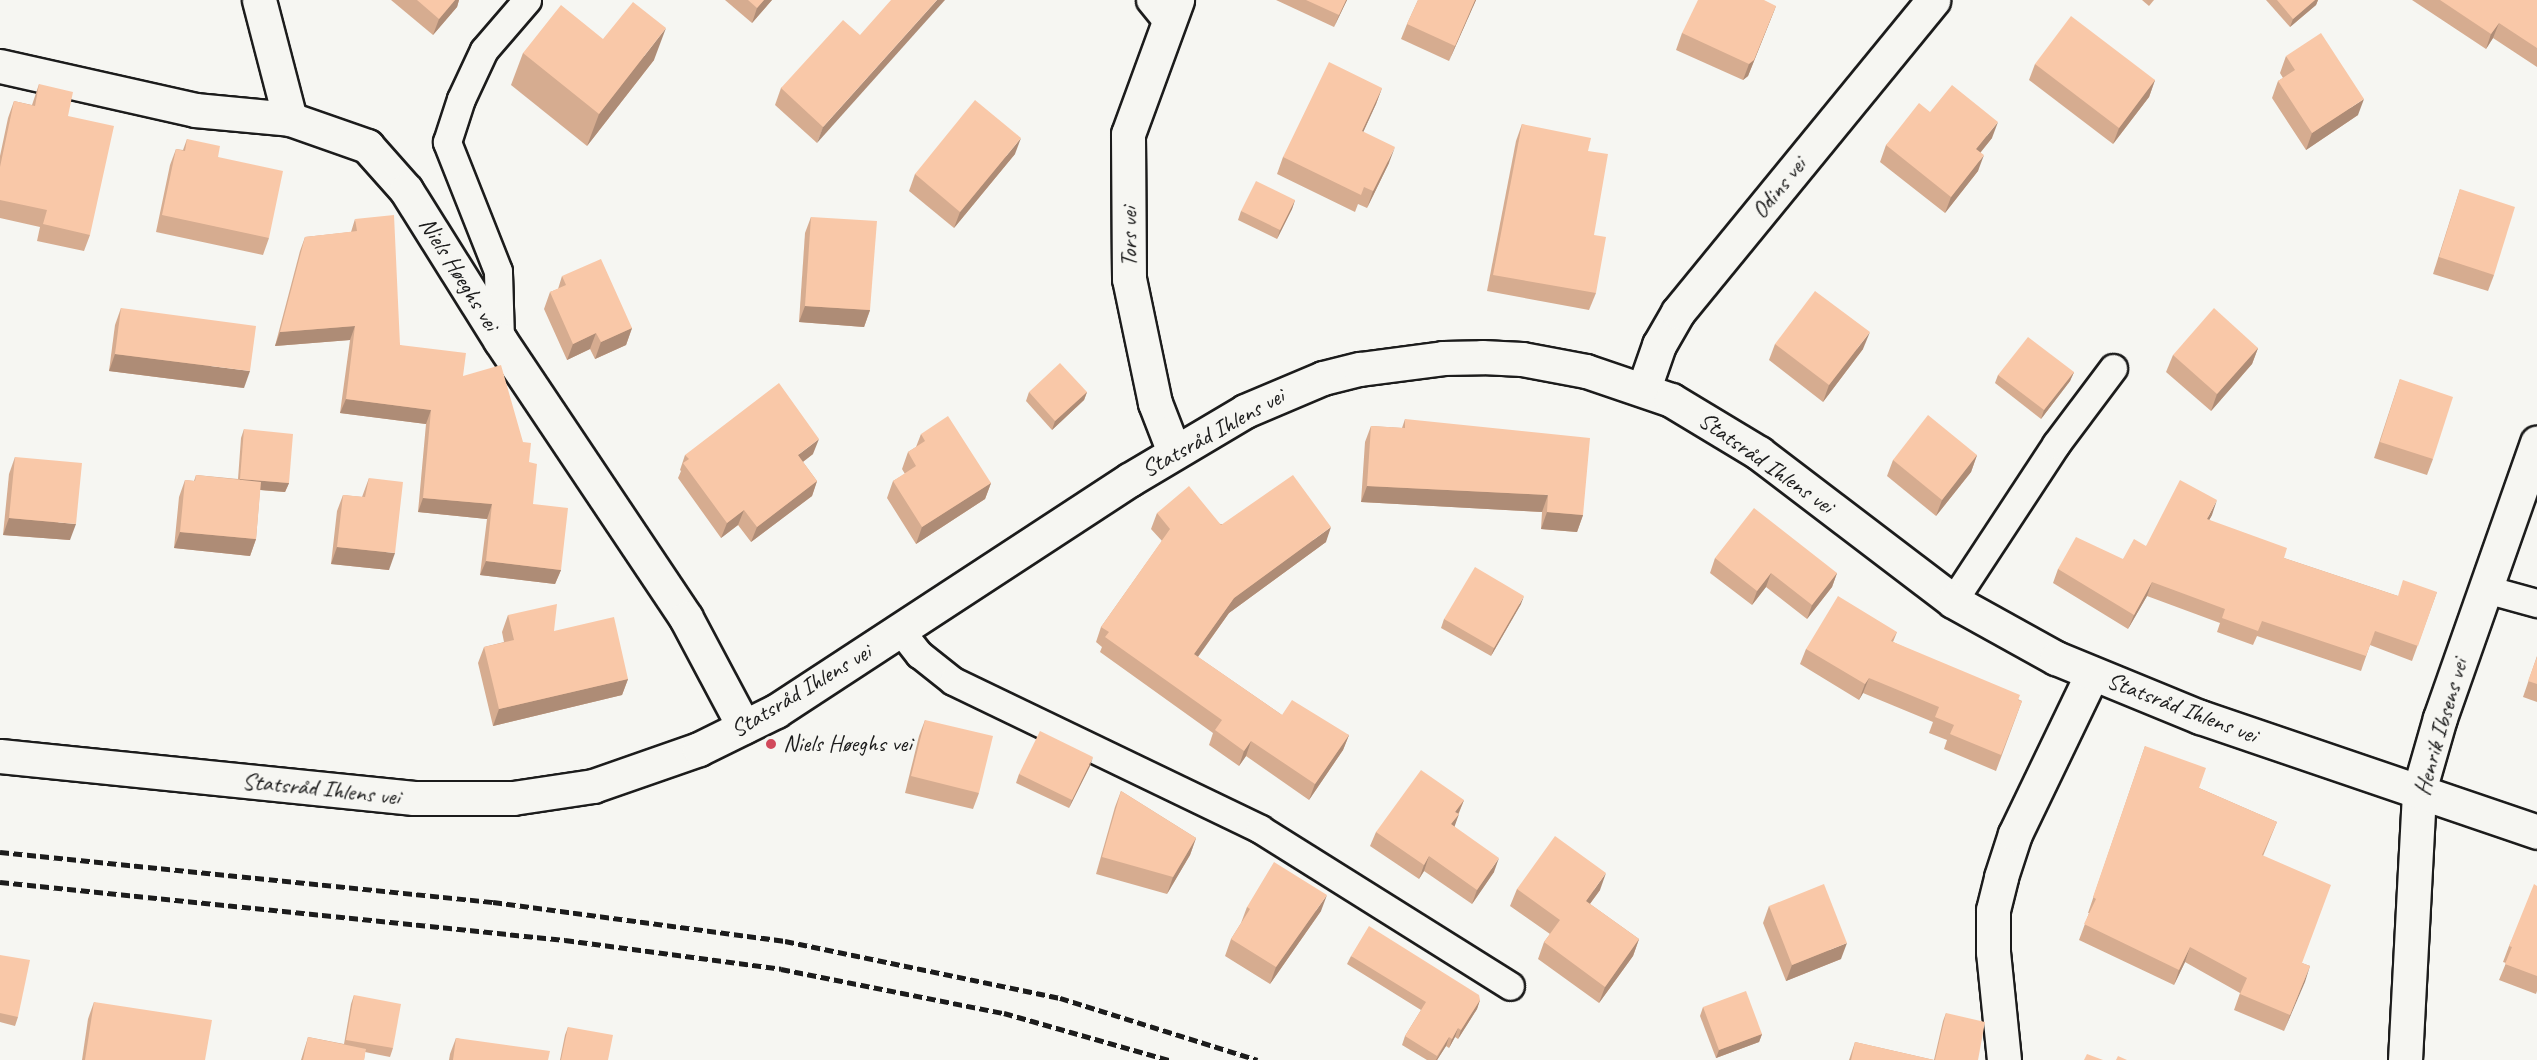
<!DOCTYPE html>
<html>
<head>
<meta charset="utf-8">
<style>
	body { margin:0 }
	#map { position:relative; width:2537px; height:1060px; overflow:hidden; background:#f6f6f2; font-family:Caveat,sans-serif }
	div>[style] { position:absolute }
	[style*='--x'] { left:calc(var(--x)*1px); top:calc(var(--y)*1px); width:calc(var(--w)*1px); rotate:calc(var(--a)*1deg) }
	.roads { filter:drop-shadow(2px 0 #1c1c1c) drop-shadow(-2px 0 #1c1c1c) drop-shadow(0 2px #1c1c1c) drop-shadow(0 -2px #1c1c1c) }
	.service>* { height:27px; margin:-13.5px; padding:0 13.5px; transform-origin:13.5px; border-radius:13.5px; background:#f6f6f2 }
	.minor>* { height:33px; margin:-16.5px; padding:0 16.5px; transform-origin:16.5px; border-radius:16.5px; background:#f6f6f2 }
	.tertiary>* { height:33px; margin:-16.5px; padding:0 16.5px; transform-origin:16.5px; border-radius:16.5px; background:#f6f6f2 }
	.rail>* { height:4.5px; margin-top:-2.25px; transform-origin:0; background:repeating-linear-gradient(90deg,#1c1c1c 0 9px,transparent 0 13.5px) }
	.wall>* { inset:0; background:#d6ac90 }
	.shaded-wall>* { inset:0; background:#ae8c76 }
	.building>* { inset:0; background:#f9c8a8 }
	.dots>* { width:16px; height:16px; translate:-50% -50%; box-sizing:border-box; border:3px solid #f6f6f2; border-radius:50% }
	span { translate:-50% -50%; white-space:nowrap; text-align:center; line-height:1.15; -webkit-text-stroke:5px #f6f6f2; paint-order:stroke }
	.street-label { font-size:24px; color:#1c1c1c }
	.poi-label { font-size:24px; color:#1c1c1c }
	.left { translate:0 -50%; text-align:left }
</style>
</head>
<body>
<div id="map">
	<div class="roads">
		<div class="service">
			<div style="--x:1150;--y:0;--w:28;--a:51"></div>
			<div style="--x:500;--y:340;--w:69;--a:-91.7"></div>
			<div style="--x:498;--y:271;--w:139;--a:-111.6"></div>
			<div style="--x:447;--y:142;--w:45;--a:-72"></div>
			<div style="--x:461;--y:99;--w:54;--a:-64.9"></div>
			<div style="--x:484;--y:50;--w:66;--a:-49.3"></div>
			<div style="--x:2486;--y:589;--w:53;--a:15.4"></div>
			<div style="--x:1953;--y:601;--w:188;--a:-56.7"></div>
			<div style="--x:2056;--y:444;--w:95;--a:-53.1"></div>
			<div style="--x:900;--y:630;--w:31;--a:52"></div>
			<div style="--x:919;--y:654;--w:43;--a:38.5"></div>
			<div style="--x:953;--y:681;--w:341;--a:25.7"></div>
			<div style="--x:1260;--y:829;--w:295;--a:32.1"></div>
		</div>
		<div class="minor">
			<div style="--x:259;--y:0;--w:123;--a:75.4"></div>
			<div style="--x:0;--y:66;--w:200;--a:12.7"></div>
			<div style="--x:195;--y:110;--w:95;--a:5.4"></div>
			<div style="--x:290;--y:119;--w:82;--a:19.3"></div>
			<div style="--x:367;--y:146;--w:59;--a:48.4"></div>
			<div style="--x:406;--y:190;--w:177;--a:57.9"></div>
			<div style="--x:500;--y:340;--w:334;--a:56.2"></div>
			<div style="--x:686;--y:618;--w:123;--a:62"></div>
			<div style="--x:1644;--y:388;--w:46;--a:-70.8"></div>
			<div style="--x:1659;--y:345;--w:38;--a:-60"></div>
			<div style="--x:1678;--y:312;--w:403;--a:-50.7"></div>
			<div style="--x:1174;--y:452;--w:53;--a:-111.2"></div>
			<div style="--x:1155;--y:403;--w:127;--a:-101.8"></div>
			<div style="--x:1129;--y:279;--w:145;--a:-90.4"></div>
			<div style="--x:1128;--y:134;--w:143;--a:-69.9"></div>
			<div style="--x:2004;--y:1060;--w:109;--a:-95.8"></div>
			<div style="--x:1993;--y:952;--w:42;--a:-90"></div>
			<div style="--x:1993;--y:910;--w:34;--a:-76"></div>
			<div style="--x:2001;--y:877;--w:45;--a:-72"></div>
			<div style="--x:2015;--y:834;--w:178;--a:-64.3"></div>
			<div style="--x:2405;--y:1060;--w:269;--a:-87"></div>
			<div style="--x:2419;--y:791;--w:76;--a:-74"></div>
			<div style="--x:2440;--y:718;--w:292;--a:-70.6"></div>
		</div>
		<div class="tertiary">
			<div style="--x:0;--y:756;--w:416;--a:5.8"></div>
			<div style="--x:414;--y:798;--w:99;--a:0"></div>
			<div style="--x:513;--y:798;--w:81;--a:-8.5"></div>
			<div style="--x:593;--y:786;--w:112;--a:-19.2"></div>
			<div style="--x:699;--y:749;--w:86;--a:-26.3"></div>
			<div style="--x:776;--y:711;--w:422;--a:-33.2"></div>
			<div style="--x:1129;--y:480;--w:135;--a:-30.7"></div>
			<div style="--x:1245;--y:411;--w:85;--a:-22.9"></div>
			<div style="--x:1323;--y:378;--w:38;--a:-14"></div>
			<div style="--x:1360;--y:369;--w:84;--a:-7.5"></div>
			<div style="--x:1443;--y:358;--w:39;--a:-1"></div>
			<div style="--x:1482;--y:357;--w:40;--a:2.9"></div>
			<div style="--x:1522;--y:359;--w:65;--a:10.6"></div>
			<div style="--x:1586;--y:371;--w:90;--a:18.8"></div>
			<div style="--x:1671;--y:400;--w:103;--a:31.1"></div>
			<div style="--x:1759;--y:453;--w:244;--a:37.3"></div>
			<div style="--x:1953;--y:601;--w:118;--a:29"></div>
			<div style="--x:2056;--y:658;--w:156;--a:22.3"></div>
			<div style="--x:2200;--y:717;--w:356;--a:18.8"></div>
		</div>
	</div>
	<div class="rail">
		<div style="--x:0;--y:852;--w:496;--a:5.8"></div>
		<div style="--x:493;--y:902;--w:295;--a:7.6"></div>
		<div style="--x:785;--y:941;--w:281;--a:11.7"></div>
		<div style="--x:1060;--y:998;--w:207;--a:17.4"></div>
		<div style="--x:0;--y:882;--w:568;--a:5.86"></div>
		<div style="--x:565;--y:940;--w:218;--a:7.6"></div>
		<div style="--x:781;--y:969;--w:227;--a:11.2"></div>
		<div style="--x:1004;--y:1013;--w:172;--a:15.9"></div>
	</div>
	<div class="wall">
		<div style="clip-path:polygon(391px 0,459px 0,457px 7px,433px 35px)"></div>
		<div style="clip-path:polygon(725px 0,772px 0,752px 23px)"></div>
		<div style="clip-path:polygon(1276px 0,1347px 0,1334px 27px)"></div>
		<div style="clip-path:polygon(1418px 0,1476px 0,1449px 61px,1401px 39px,1407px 24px)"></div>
		<div style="clip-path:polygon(2142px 0,2154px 0,2149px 6px)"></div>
		<div style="clip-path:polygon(2266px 0,2318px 0,2316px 5px,2290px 27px)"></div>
		<div style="clip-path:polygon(2412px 0,2537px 0,2537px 67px,2493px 38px,2486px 49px)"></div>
		<div style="clip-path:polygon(1776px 6px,1748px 76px,1743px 80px,1676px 50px,1682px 33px)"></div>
		<div style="clip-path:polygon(860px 35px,817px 143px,775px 105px,781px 88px)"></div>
		<div style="clip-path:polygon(603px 39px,654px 60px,587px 146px,511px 85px,523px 53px)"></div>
		<div style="clip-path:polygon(2286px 56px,2358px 115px,2306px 150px,2272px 98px,2278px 81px,2283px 78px,2280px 73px)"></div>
		<div style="clip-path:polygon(2035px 64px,2155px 80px,2149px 97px,2113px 144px,2029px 80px)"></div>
		<div style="clip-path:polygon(39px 84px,68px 116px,90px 235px,84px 251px,37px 241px,40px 227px,0 218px,0 156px,8px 118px,14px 101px,32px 105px)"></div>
		<div style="clip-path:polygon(1382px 88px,1376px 104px,1363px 132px,1389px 163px,1367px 208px,1358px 204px,1355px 212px,1277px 174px,1283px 157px)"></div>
		<div style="clip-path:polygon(1930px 112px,1992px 138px,1981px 152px,1978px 171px,1945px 213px,1880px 162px,1886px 145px)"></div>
		<div style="clip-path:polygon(1522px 124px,1588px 151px,1594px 235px,1596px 293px,1589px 310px,1487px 291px,1516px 141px)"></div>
		<div style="clip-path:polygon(187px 139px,218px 157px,269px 238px,263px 255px,156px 232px,170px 165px,176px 149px,183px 150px)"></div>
		<div style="clip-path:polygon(1015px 154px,954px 228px,909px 191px,915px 174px)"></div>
		<div style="clip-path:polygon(2460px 189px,2494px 275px,2488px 291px,2433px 274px)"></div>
		<div style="clip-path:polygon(1295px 200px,1292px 209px,1277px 239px,1238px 220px,1241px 211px)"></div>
		<div style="clip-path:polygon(811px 217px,870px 310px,864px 327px,799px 322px,805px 233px)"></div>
		<div style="clip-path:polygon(355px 219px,400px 345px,463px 376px,529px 462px,533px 504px,561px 570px,555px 584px,480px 575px,487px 519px,418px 512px,426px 424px,340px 413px,350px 340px,275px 346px,300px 251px,305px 237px,351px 232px)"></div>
		<div style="clip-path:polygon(562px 276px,632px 328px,626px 345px,595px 359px,590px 349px,567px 360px,544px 309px,550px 292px,558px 289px)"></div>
		<div style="clip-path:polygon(121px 308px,244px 388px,109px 371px,115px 325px)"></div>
		<div style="clip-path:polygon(1775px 344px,1863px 349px,1823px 402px,1769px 360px)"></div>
		<div style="clip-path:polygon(2258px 348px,2252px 364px,2211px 411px,2166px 372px,2173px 355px)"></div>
		<div style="clip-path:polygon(2074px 372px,2070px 381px,2041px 419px,1995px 383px,1998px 375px)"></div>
		<div style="clip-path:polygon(2400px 379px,2433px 459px,2427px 475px,2374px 458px)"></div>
		<div style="clip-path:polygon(1029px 392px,1087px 392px,1084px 400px,1052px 430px,1026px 401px)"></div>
		<div style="clip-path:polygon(1405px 419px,1583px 515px,1577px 532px,1541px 529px,1542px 512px,1361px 502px,1365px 442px,1371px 426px,1402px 428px)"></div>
		<div style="clip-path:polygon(244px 429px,289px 483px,285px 492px,260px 490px,256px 539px,250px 556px,174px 548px,179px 497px,185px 480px,194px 481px,196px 475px,238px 479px,241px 438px)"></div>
		<div style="clip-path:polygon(921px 434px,991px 483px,985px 499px,916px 544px,887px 498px,893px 481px,905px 474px,902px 469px,908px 452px,916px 447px)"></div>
		<div style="clip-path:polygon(813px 454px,803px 462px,817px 481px,812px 496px,751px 542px,738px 525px,721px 538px,678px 478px,681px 471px,680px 470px,685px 455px)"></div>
		<div style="clip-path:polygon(1977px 455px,1971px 472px,1936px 516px,1887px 476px,1893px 460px)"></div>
		<div style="clip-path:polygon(15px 457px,70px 540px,3px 535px,9px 474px)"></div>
		<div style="clip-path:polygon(369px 478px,389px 570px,331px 564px,337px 511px,343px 495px,362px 497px)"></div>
		<div style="clip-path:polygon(1157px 513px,1326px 542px,1229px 613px,1198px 657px,1282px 715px,1349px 735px,1343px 750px,1309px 800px,1246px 756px,1239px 766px,1209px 745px,1213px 733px,1100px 652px,1102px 647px,1096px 642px,1101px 627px,1162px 541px,1151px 529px)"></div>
		<div style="clip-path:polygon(2212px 515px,2209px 520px,2284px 558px,2398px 596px,2437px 592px,2412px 661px,2370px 645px,2361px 671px,2257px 636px,2253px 645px,2217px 632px,2220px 623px,2147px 596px,2128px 629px,2053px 583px,2058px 569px,2123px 559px,2146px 546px)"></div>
		<div style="clip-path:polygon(1715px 558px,1837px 573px,1832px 587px,1807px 619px,1766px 587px,1752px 605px,1710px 573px)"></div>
		<div style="clip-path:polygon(1521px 604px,1491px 656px,1441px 628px,1444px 619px)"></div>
		<div style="clip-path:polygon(508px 615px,554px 631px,628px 679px,622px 695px,493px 726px,478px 663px,484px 647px,504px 642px,502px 632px)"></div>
		<div style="clip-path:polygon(1897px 632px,1893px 642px,2022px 701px,1996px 771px,1944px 749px,1947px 740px,1929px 733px,1933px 722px,1863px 693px,1859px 700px,1800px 664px,1806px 649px)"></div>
		<div style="clip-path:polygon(2537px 656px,2537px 702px,2523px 697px)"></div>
		<div style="clip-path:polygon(925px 720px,979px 793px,973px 809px,905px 793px,919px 736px)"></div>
		<div style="clip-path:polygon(2145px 746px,2199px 788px,2277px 822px,2263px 856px,2302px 963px,2310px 966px,2284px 1031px,2234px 1010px,2240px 993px,2185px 962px,2174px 985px,2079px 940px,2089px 913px,2088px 913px)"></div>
		<div style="clip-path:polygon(1090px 766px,1069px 808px,1016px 783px,1019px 774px)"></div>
		<div style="clip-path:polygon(1121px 791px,1196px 838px,1190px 855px,1167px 894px,1096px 874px,1115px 807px)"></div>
		<div style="clip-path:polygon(1464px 800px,1454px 826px,1494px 872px,1472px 904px,1424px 871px,1419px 879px,1370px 846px,1376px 832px)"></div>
		<div style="clip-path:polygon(2537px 886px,2537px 991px,2536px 994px,2499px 980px,2506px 963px,2503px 962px,2509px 946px)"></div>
		<div style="clip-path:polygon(1517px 889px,1600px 890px,1590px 904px,1639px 939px,1633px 956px,1599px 1003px,1538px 959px,1544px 942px,1550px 934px,1510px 906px)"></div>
		<div style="clip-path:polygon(1769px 906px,1841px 959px,1786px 981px,1763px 923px)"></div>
		<div style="clip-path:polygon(1247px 907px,1321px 911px,1270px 984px,1225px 956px,1231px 939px,1241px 923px)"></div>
		<div style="clip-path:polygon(0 955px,18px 1017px,15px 1026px,0 1022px)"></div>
		<div style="clip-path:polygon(1351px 956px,1480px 1000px,1477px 1009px,1458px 1039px,1455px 1037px,1449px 1048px,1446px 1046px,1437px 1060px,1427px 1060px,1402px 1045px,1405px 1036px,1421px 1010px,1347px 964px)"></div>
		<div style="clip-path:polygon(354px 995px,393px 1048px,390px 1057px,365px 1052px,364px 1060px,301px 1060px,308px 1037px,344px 1044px,351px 1004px)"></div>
		<div style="clip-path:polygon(94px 1002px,205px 1060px,82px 1060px,88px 1019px)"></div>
		<div style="clip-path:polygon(1703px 1007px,1762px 1034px,1759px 1042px,1716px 1058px,1700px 1016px)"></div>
		<div style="clip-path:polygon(1946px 1013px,1978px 1060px,1849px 1060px,1855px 1042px,1934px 1060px,1943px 1021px)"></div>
		<div style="clip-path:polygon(568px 1027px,608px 1060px,560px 1060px,565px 1035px)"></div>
		<div style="clip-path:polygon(456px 1038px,548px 1060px,449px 1060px,450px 1054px)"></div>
	</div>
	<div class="shaded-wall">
		<div style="clip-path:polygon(455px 0,459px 0,457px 7px,433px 35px,439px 19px)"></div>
		<div style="clip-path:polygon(764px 0,772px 0,752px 23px,757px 8px)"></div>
		<div style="clip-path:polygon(937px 0,945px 0,817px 143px,823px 127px)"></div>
		<div style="clip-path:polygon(1346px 0,1347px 0,1334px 27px,1339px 15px)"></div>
		<div style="clip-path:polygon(1475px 0,1476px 0,1449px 61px,1455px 46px)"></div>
		<div style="clip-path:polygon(2315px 0,2318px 0,2316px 5px,2290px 27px,2293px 19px)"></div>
		<div style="clip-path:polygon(1776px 6px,1748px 76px,1743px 80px,1749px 64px)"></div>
		<div style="clip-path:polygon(2499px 23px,2493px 38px,2486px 49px,2491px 34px)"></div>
		<div style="clip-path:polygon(666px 28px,654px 60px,587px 146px,599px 114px)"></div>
		<div style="clip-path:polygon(2155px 80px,2149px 97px,2113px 144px,2119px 128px)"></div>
		<div style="clip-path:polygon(1382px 88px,1376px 104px,1356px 148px,1362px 131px)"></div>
		<div style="clip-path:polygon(2364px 99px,2358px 115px,2306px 150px,2312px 133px)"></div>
		<div style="clip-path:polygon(1998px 122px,1992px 138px,1970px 165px,1976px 149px)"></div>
		<div style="clip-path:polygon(1021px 138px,1015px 154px,954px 228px,960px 212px)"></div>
		<div style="clip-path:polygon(1395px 147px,1389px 163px,1367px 208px,1373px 191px)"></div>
		<div style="clip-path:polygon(1984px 155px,1978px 171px,1945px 213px,1951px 197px)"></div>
		<div style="clip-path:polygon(1295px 200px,1292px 209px,1277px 239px,1280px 230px)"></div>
		<div style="clip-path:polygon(805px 306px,870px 310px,864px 327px,799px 322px)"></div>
		<div style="clip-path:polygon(355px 326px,350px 340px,275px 346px,280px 332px)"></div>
		<div style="clip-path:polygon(632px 328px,626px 345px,595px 359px,601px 342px)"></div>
		<div style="clip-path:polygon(1870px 332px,1863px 349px,1823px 402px,1829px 385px)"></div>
		<div style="clip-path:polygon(596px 333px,590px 349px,567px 360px,573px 344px)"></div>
		<div style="clip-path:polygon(2258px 348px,2252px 364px,2211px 411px,2217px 394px)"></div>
		<div style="clip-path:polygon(115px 354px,250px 371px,244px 388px,109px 371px)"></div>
		<div style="clip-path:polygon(2074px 372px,2070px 381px,2041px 419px,2044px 410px)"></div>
		<div style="clip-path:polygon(1087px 392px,1084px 400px,1052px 430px,1055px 421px)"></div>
		<div style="clip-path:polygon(346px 399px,431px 410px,426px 424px,340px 413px)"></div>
		<div style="clip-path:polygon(819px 439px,813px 454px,792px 470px,798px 455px)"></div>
		<div style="clip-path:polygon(1977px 455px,1971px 472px,1936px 516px,1942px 500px)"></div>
		<div style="clip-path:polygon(240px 479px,289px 483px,285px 492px,237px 488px)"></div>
		<div style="clip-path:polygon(817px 481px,812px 496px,751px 542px,757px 527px)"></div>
		<div style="clip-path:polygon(991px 483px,985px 499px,916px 544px,922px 527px)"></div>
		<div style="clip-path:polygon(1367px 486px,1548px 495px,1542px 512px,1361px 502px)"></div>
		<div style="clip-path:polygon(423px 498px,492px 504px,487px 519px,418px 512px)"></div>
		<div style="clip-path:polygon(2217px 500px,2212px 515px,2202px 533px,2207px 519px)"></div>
		<div style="clip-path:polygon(744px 510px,738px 525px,721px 538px,727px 523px)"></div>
		<div style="clip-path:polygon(1547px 512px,1583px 515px,1577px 532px,1541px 529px)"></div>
		<div style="clip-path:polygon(9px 518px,76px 524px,70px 540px,3px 535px)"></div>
		<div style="clip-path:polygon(1331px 527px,1326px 542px,1229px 613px,1189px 669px,1194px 654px,1234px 598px)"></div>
		<div style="clip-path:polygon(180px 532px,256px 539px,250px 556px,174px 548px)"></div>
		<div style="clip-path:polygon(337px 547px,395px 553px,389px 570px,331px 564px)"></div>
		<div style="clip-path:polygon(486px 561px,561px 570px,555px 584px,480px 575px)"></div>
		<div style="clip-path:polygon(1771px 573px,1766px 587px,1752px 605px,1757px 591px)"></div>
		<div style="clip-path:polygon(1837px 573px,1832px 587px,1807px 619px,1812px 605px)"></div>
		<div style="clip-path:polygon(2152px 582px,2147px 596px,2128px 629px,2134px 615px)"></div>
		<div style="clip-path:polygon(1524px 596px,1521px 604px,1491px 656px,1494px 648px)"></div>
		<div style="clip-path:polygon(1869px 678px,1863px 693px,1859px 700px,1865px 684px)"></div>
		<div style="clip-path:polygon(628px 679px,622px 695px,493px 726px,499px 709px)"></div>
		<div style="clip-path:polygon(1349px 735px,1343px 750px,1309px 800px,1315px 784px)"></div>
		<div style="clip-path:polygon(1251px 741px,1246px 756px,1239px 766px,1244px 751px)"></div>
		<div style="clip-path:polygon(1093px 757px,1090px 766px,1069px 808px,1072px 800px)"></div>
		<div style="clip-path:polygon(1464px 800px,1458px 814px,1455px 812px)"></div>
		<div style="clip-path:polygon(1459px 814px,1454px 828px,1451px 824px)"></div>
		<div style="clip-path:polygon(1196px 838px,1190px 855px,1167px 894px,1173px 877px)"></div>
		<div style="clip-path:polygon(1429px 856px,1424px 871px,1419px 879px,1424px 865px)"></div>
		<div style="clip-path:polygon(1499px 858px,1494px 872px,1472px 904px,1477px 890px)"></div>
		<div style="clip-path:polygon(1606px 873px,1600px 890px,1580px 917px,1586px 901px)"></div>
		<div style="clip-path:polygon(1327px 895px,1321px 911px,1270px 984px,1276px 967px)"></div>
		<div style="clip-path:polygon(1639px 939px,1633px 956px,1599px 1003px,1605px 987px)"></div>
		<div style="clip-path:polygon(1847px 943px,1841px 959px,1786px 981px,1792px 965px)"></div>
		<div style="clip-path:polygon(2190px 947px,2185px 962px,2174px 985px,2179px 970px)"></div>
		<div style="clip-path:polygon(2310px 966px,2305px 982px,2284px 1031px,2290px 1015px)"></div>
		<div style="clip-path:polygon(1480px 1000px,1477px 1009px,1458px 1039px,1461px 1030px)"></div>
		<div style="clip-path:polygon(1458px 1028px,1455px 1037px,1449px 1048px,1452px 1039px)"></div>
		<div style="clip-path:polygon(1762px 1034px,1759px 1042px,1716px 1058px,1719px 1050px)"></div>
		<div style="clip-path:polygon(1449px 1037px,1446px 1046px,1437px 1060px,1436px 1060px)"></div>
	</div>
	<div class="building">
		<div style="clip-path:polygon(417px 0,455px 0,439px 19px)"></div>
		<div style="clip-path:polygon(748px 0,764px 0,757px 8px)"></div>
		<div style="clip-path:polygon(891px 0,937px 0,823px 127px,781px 88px,843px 20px,860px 35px)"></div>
		<div style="clip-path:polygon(1306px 0,1346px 0,1339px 15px)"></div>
		<div style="clip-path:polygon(1418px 0,1475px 0,1455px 46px,1407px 24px)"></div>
		<div style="clip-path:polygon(1698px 0,1764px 0,1776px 6px,1754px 60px,1749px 64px,1682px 33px)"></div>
		<div style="clip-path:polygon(2277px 0,2315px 0,2293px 19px)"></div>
		<div style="clip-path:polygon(2440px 0,2537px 0,2537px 48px,2499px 23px,2491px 34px)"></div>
		<div style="clip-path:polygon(633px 2px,666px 28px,599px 114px,523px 53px,561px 5px,603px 39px)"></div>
		<div style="clip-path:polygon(2071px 16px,2155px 80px,2119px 128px,2035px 64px)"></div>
		<div style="clip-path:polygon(2321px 33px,2364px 99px,2312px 133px,2278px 81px,2295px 70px,2286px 56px)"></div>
		<div style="clip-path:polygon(1329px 62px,1382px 88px,1362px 131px,1395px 147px,1373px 191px,1364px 187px,1361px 195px,1283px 157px)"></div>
		<div style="clip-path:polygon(39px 84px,73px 92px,68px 116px,114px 126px,90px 235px,43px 224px,47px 210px,0 200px,0 167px,14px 101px,35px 106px)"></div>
		<div style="clip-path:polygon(1952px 85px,1998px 122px,1976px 149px,1984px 155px,1951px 197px,1886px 145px,1919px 103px,1930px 112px)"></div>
		<div style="clip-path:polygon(975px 100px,1021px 138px,960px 212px,915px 174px)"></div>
		<div style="clip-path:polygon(1522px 124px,1591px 138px,1588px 151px,1608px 154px,1594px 235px,1606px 237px,1596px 293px,1493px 275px)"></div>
		<div style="clip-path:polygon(187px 139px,220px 146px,218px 157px,283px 171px,269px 238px,162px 215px,176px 149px,185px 151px)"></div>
		<div style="clip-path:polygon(1256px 181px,1295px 200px,1280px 230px,1241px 211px)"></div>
		<div style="clip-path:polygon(2460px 189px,2515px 207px,2494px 275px,2439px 257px)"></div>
		<div style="clip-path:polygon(394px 215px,400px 345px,466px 353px,463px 376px,501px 365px,523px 442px,531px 443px,529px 462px,537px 464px,533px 504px,568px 508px,561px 570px,486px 561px,492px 504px,423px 498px,431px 410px,346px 399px,355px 326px,280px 332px,305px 237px,357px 231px,355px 219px)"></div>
		<div style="clip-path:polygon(811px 217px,877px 221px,870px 310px,805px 306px)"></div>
		<div style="clip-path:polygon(601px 259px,632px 328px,601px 342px,596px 333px,573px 344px,550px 292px,566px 285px,562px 276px)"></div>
		<div style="clip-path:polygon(1815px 291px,1870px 332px,1829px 385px,1775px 344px)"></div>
		<div style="clip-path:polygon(121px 308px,256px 326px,250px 371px,115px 354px)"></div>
		<div style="clip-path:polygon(2214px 308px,2258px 348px,2217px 394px,2173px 355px)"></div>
		<div style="clip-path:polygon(2028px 337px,2074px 372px,2044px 410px,1998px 375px)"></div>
		<div style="clip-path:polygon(1060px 363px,1087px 392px,1055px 421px,1029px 392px)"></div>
		<div style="clip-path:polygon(2400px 379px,2453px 397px,2433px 459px,2380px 442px)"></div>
		<div style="clip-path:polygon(779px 383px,819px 439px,798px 455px,817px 481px,757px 527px,744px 510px,727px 523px,683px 463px,689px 459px,685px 455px)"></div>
		<div style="clip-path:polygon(1928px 415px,1977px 455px,1942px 500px,1893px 460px)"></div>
		<div style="clip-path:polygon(948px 416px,991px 483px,922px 527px,893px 481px,916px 466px,908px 452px,925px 441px,921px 434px)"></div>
		<div style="clip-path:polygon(1405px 419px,1590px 438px,1583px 515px,1547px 512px,1548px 495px,1367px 486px,1371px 426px,1405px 428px)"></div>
		<div style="clip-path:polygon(244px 429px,293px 434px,289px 483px,240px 479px)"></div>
		<div style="clip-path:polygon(15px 457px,82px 463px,76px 524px,9px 518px)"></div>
		<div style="clip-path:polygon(196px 475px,261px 482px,256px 539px,180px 532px,185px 480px,195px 481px)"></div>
		<div style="clip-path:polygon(1293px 475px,1331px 527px,1234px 598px,1194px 654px,1282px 715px,1292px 700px,1349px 735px,1315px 784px,1251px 741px,1244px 751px,1215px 730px,1222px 720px,1105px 637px,1109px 632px,1101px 627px,1170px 529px,1157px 513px,1189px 486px,1221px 525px)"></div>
		<div style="clip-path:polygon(369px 478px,403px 482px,395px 553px,337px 547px,343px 495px,365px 497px)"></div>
		<div style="clip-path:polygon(2180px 480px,2217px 500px,2207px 519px,2287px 548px,2284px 558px,2398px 596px,2403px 580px,2437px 592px,2418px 646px,2375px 631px,2366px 656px,2262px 621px,2258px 631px,2222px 618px,2225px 609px,2152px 582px,2134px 615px,2058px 569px,2076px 537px,2123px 559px,2134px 539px,2146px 546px)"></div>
		<div style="clip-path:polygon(1754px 508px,1837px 573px,1812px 605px,1771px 573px,1757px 591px,1715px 558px)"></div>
		<div style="clip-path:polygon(1475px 567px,1524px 596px,1494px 648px,1444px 619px)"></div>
		<div style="clip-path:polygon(1838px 596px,1897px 632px,1891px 641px,2020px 695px,2018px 700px,2022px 701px,2001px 755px,1950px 734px,1954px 725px,1935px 717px,1939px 707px,1869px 678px,1865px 684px,1806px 649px)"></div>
		<div style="clip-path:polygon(557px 604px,554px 631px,614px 617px,628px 679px,499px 709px,484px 647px,514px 640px,508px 615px)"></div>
		<div style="clip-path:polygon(2537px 657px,2537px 684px,2528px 681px)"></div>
		<div style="clip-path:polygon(925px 720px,993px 736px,979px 793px,911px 776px)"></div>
		<div style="clip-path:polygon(1040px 731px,1093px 757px,1072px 800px,1019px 774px)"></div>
		<div style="clip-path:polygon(2145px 746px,2206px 768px,2199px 788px,2277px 822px,2262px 855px,2331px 885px,2302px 963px,2310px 966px,2290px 1015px,2240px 994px,2247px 978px,2190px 947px,2179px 970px,2084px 924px,2096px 899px,2093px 897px)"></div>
		<div style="clip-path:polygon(1421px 770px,1464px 800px,1455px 812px,1459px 814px,1451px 824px,1499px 858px,1477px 890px,1429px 856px,1424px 865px,1376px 832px)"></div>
		<div style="clip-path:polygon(1121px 791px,1196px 838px,1173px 877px,1102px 857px)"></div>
		<div style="clip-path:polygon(1555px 836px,1606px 873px,1586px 901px,1639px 939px,1605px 987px,1544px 942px,1560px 920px,1517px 889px)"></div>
		<div style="clip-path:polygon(1274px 862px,1327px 895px,1276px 967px,1231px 939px,1250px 909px,1247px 907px)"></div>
		<div style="clip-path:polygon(1824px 884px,1847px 943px,1792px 965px,1769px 906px)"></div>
		<div style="clip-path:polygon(2534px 884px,2537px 886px,2537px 976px,2505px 964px,2512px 947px,2509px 946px)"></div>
		<div style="clip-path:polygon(1369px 926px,1479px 995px,1480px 1000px,1461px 1030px,1458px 1028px,1452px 1039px,1449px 1037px,1437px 1056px,1405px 1036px,1426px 1002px,1351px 956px)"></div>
		<div style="clip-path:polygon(0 955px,30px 960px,18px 1017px,0 1013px)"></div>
		<div style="clip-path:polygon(1746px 991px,1762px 1034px,1719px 1050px,1703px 1007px)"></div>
		<div style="clip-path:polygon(354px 995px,401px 1004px,393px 1048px,346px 1040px)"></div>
		<div style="clip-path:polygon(94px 1002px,212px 1020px,205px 1060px,85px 1060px)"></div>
		<div style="clip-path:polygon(1946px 1013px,1985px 1022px,1978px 1060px,1935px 1060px)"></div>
		<div style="clip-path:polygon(568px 1027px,613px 1035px,608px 1060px,561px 1060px)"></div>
		<div style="clip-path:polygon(308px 1037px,366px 1049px,364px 1060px,303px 1060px)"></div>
		<div style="clip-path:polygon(456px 1038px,550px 1051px,548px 1060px,453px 1060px)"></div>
		<div style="clip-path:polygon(1855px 1042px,1934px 1060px,1851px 1060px)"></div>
		<div style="clip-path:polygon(2087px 1054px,2103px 1060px,2084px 1060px)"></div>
		<div style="clip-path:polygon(2118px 1056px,2127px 1060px,2116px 1060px)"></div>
	</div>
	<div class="dots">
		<div style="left:771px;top:744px;background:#d1495b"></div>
	</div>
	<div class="street-label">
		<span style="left:1779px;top:188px;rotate:-51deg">Odins vei</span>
		<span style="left:1129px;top:237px;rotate:-90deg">Tors vei</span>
		<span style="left:459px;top:274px;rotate:58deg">Niels Høeghs vei</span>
		<span style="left:1213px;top:433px;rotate:-29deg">Statsråd Ihlens vei</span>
		<span style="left:1766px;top:463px;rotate:35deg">Statsråd Ihlens vei</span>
		<span style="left:801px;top:691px;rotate:-31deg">Statsråd Ihlens vei</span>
		<span style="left:2182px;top:708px;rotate:21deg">Statsråd Ihlens vei</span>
		<span style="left:2441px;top:727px;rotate:-74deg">Henrik Ibsens vei</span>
		<span style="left:321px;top:789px;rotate:6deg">Statsråd Ihlens vei</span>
	</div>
	<div class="poi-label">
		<span class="left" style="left:783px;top:744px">Niels Høeghs vei</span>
	</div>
</div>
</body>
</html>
